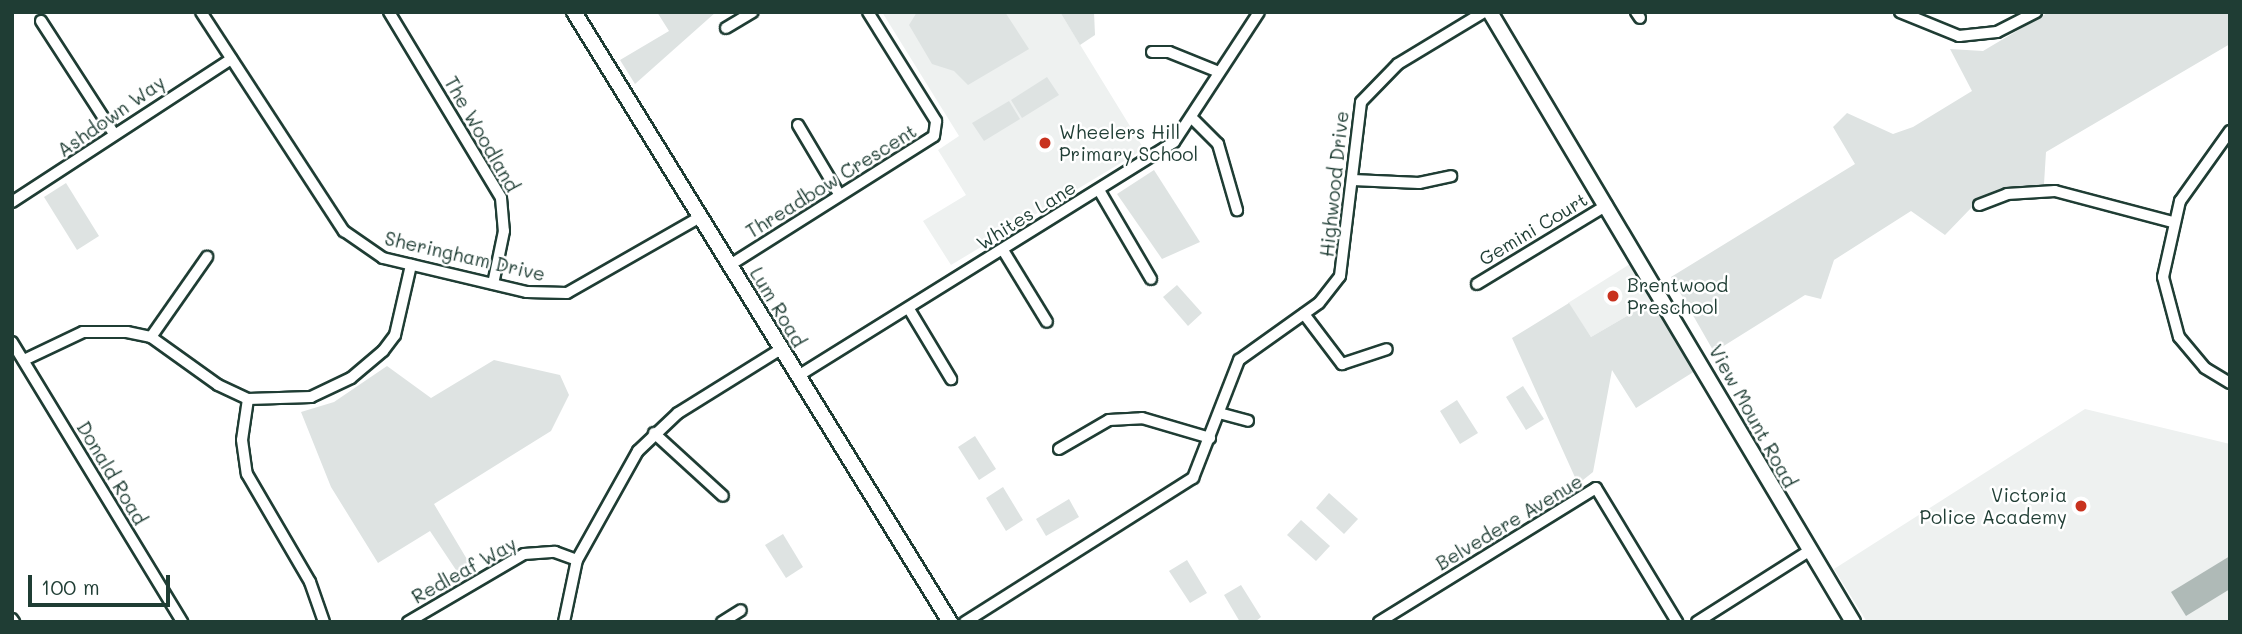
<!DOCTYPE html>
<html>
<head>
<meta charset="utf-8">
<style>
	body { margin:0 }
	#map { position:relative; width:2242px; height:634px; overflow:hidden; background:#fff; font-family:Mali,sans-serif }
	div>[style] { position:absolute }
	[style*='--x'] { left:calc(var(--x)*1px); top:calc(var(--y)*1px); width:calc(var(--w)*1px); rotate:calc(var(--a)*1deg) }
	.built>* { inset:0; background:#eef1f0 }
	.green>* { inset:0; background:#dee3e2 }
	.water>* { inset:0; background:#afbab7 }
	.roads { filter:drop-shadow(2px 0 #1f3d34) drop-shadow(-2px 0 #1f3d34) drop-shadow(0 2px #1f3d34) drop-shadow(0 -2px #1f3d34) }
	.street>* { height:10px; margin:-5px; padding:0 5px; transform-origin:5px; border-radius:5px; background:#fff }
	.secondary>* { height:14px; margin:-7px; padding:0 7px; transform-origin:7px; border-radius:7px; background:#fff }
	.dots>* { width:19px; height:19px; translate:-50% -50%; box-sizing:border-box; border:4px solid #fff; border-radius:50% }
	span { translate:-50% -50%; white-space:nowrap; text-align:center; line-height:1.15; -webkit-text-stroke:5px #fff; paint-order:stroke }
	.street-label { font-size:19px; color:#1f3d34 }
	.poi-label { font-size:19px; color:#1f3d34 }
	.left { translate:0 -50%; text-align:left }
	.right { translate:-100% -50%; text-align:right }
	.frame { position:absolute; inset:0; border:14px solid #1f3d34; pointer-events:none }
	.scale { position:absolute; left:28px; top:575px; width:142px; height:32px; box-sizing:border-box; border:4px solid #1f3d34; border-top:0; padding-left:9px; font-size:21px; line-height:24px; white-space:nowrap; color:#1f3d34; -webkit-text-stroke:5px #fff; paint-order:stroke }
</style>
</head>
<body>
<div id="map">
	<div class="built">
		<div style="clip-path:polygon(882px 12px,1060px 12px,1144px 149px,951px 265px,923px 221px,966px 195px,938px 150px,959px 136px)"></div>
		<div style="clip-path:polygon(1630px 264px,1651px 302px,1591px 337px,1568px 303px)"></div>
		<div style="clip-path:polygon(2085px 409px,2230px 444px,2230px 622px,1867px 622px,1834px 569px)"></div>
	</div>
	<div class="green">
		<div style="clip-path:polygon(657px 12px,716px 12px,635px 84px,620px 60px,669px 31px)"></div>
		<div style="clip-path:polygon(917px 12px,1005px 12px,1029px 49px,968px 85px,954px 71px,932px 64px,909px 25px)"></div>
		<div style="clip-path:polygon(1060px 12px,1094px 12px,1095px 35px,1080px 45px)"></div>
		<div style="clip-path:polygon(2049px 12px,2230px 12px,2230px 44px,2046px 152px,2044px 184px,1972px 207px,1945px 235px,1911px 211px,1834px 260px,1821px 299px,1805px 295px,1714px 352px,1671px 277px,1855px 164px,1833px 127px,1847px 113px,1893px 134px,1913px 127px,1972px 91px,1950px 49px,1983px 51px)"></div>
		<div style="clip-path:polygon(1047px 77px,1059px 95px,1022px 118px,1011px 100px)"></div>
		<div style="clip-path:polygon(1009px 101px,1020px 119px,984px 141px,972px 123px)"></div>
		<div style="clip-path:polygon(1154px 170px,1200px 242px,1162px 259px,1117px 194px)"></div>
		<div style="clip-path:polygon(66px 183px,99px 236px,77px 250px,44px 197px)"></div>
		<div style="clip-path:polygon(1177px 285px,1202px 313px,1188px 326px,1163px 297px)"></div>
		<div style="clip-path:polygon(1651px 302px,1695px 371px,1636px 408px,1612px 370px,1593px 472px,1578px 484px,1512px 338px,1569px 303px,1591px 337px)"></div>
		<div style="clip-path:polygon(494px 360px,560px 375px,569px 395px,551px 431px,434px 504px,471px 566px,458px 573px,430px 531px,378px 563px,331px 487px,301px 412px,334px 402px,387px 366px,431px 398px)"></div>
		<div style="clip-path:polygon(1523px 386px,1544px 419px,1526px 430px,1506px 397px)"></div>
		<div style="clip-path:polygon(1457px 400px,1478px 433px,1460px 444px,1440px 411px)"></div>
		<div style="clip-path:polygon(975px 436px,996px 469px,979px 480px,958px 447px)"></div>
		<div style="clip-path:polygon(1003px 487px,1023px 520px,1006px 531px,986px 498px)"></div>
		<div style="clip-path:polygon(1329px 493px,1358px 519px,1344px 534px,1316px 508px)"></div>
		<div style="clip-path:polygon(1069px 499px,1079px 517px,1046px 536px,1036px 519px)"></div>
		<div style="clip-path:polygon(1301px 520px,1330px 546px,1316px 561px,1287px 535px)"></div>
		<div style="clip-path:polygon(783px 534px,803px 567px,786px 578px,765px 545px)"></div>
		<div style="clip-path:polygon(1187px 560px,1207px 593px,1190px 603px,1169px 571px)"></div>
		<div style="clip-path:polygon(1241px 585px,1261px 617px,1255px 622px,1240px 622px,1224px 595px)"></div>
	</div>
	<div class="water">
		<div style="clip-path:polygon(2230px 556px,2230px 589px,2186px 616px,2171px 592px)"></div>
	</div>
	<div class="roads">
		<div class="street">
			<div style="--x:201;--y:12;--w:262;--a:56.9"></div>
			<div style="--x:344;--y:231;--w:47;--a:34.7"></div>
			<div style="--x:383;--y:258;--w:148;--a:13.3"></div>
			<div style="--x:527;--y:292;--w:40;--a:1.4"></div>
			<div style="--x:567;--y:293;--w:153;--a:-29.7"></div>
			<div style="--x:389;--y:12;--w:217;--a:58.9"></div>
			<div style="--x:501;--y:198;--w:33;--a:85"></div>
			<div style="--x:504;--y:231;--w:54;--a:101.7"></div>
			<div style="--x:1636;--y:12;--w:7;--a:56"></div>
			<div style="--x:1900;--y:12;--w:64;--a:22.1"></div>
			<div style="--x:1959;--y:36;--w:38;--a:-6"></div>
			<div style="--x:1997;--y:32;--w:44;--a:-27.1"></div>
			<div style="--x:41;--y:21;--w:135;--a:57.1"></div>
			<div style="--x:726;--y:28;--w:31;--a:-31"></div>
			<div style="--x:1152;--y:52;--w:17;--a:0"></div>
			<div style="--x:1169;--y:52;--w:54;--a:21.8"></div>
			<div style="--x:1194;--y:120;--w:34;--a:45"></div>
			<div style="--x:1218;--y:144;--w:69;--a:73.9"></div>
			<div style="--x:798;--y:125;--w:80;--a:59.3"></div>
			<div style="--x:2230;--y:131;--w:86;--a:125.5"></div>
			<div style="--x:2180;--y:201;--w:78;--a:102.6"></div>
			<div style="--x:2163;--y:277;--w:62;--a:75.1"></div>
			<div style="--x:2179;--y:337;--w:40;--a:50"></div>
			<div style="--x:2205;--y:368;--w:29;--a:31"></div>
			<div style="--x:1353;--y:180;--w:66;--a:2.6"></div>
			<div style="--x:1419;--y:183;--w:33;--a:-12"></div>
			<div style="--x:1099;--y:190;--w:103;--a:59.7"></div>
			<div style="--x:12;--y:202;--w:262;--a:-33.1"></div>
			<div style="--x:1979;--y:205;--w:30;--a:-21"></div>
			<div style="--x:2007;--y:194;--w:48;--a:-3.6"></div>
			<div style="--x:2055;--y:191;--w:121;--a:14.8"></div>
			<div style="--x:1003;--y:250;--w:84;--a:58.6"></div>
			<div style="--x:730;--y:265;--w:241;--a:-32.3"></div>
			<div style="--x:934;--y:136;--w:15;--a:-82"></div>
			<div style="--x:936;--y:121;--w:128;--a:-122"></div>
			<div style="--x:1477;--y:284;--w:152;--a:-31.3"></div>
			<div style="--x:909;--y:309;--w:82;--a:59"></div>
			<div style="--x:1304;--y:314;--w:63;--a:52.8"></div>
			<div style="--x:1342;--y:364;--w:47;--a:-18.4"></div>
			<div style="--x:151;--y:337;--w:98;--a:-55"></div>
			<div style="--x:12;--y:342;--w:328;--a:58.7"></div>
			<div style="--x:24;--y:360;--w:65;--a:-25.4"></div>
			<div style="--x:83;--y:332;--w:44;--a:0"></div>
			<div style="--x:127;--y:332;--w:25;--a:12"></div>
			<div style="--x:151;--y:337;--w:82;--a:35.6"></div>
			<div style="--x:218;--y:385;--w:33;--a:25"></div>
			<div style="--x:248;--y:399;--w:63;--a:-1.8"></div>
			<div style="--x:311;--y:397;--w:44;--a:-25.4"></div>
			<div style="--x:351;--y:378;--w:42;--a:-40.2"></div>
			<div style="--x:383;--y:351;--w:20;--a:-53"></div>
			<div style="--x:395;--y:335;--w:72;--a:-77.1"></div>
			<div style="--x:798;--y:376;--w:443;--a:-31.9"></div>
			<div style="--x:1174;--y:142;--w:155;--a:-56.8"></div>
			<div style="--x:248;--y:399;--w:41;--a:98.3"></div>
			<div style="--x:242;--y:440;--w:34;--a:82"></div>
			<div style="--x:247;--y:474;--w:125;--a:59.7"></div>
			<div style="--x:310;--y:582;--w:42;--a:70.7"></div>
			<div style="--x:1219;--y:413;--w:30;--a:15"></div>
			<div style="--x:654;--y:433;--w:93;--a:42.4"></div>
			<div style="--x:1059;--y:449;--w:58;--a:-30.1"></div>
			<div style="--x:1109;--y:420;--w:33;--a:-3"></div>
			<div style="--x:1142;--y:418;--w:71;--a:16.4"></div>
			<div style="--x:12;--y:619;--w:4;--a:56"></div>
			<div style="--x:408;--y:622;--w:134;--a:-30.4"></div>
			<div style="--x:524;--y:554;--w:31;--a:-4"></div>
			<div style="--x:555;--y:552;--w:23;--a:20"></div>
			<div style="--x:564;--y:622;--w:63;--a:-78.2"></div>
			<div style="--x:577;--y:560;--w:125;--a:-60.8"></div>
			<div style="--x:638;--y:451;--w:55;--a:-43.5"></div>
			<div style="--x:678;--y:413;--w:121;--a:-31.9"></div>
			<div style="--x:722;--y:622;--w:22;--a:-32"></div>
			<div style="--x:965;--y:622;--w:270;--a:-32.3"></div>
			<div style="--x:1193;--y:478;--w:127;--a:-68.7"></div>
			<div style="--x:1239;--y:360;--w:98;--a:-35.5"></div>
			<div style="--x:1319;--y:303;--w:34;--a:-52"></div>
			<div style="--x:1340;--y:276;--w:175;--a:-83.1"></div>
			<div style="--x:1361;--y:102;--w:53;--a:-45.8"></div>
			<div style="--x:1398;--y:64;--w:100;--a:-31.2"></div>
			<div style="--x:1379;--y:622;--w:255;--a:-31.7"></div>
			<div style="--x:1596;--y:488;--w:157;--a:58.8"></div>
			<div style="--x:1697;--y:622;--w:133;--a:-32.4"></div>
		</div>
		<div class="secondary">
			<div style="--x:574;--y:12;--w:717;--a:58.35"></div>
			<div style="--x:1490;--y:12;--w:710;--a:59.24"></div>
		</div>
	</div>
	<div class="dots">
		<div style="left:1045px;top:143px;background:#c8321e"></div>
		<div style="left:1613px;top:296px;background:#c8321e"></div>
		<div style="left:2081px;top:506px;background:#c8321e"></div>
	</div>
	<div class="street-label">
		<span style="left:111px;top:116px;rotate:-35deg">Ashdown Way</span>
		<span style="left:482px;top:134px;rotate:60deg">The Woodland</span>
		<span style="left:831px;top:181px;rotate:-32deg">Threadbow Crescent</span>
		<span style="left:1334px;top:184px;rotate:-84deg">Highwood Drive</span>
		<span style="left:1026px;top:215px;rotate:-32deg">Whites Lane</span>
		<span style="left:1533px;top:229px;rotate:-31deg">Gemini Court</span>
		<span style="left:465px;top:256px;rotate:13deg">Sheringham Drive</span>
		<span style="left:778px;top:307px;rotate:59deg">Lum Road</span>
		<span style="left:1753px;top:416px;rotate:61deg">View Mount Road</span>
		<span style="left:112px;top:473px;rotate:59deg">Donald Road</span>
		<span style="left:1509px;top:522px;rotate:-31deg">Belvedere Avenue</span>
		<span style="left:464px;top:570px;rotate:-29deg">Redleaf Way</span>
	</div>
	<div class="poi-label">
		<span class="left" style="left:1059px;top:143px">Wheelers Hill<br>Primary School</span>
		<span class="left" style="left:1627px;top:296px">Brentwood<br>Preschool</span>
		<span class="right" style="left:2067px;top:506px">Victoria<br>Police Academy</span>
	</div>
	<div class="frame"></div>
	<div class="scale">100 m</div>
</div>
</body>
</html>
